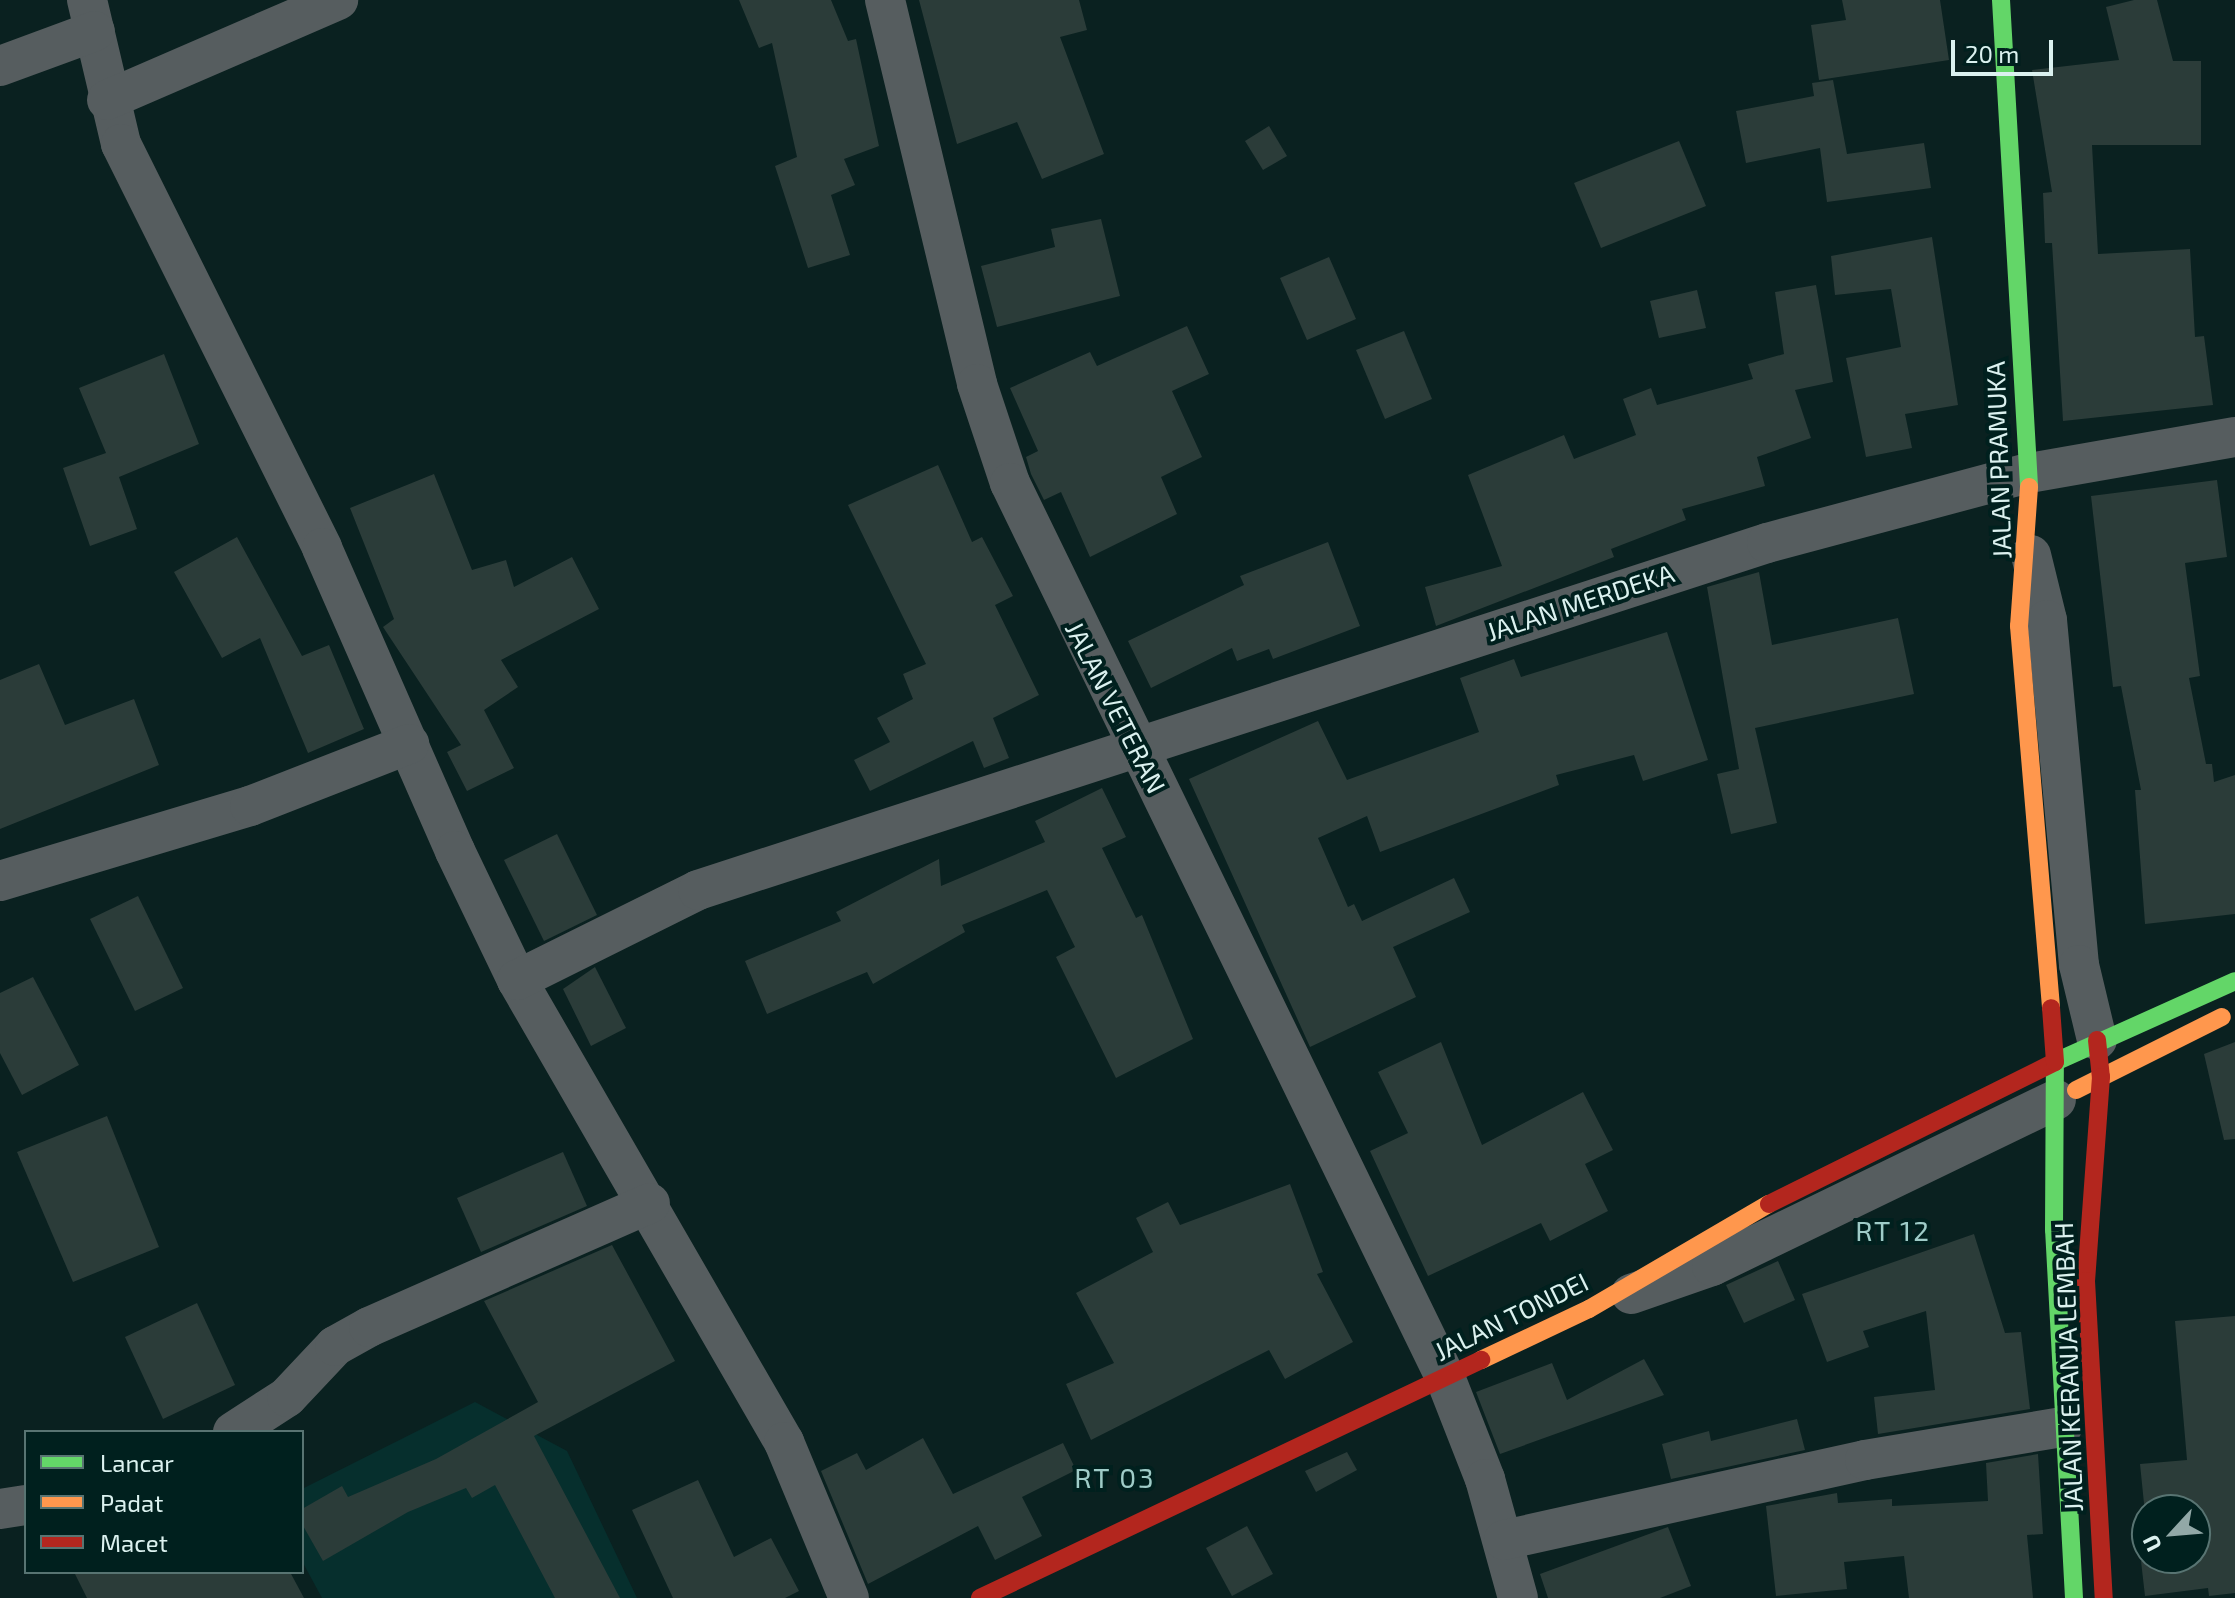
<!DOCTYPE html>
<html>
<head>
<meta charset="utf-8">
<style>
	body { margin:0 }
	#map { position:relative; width:2235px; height:1598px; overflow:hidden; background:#0a2120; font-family:"Exo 2",sans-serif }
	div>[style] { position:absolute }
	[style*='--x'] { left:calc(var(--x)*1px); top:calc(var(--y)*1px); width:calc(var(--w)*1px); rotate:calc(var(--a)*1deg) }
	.built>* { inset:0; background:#062f2d }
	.building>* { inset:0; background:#2b3c39 }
	.street>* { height:40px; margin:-20px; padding:0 20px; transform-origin:20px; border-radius:20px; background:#565d5f }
	.fast>* { height:18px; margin:-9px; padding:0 9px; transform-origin:9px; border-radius:9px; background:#63d668 }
	.slow>* { height:18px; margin:-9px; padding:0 9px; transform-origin:9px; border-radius:9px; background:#ff974d }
	.jam>* { height:18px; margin:-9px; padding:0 9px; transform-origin:9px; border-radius:9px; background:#b3261e }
	span { translate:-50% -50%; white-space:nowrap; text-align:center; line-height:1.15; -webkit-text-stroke:8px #00201e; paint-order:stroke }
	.street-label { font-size:26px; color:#dbf1ef }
	.neighbourhood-label { font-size:28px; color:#9fccc8; letter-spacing:2px }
	.legend { position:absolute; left:24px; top:1430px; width:280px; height:144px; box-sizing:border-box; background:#00201e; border:2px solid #587472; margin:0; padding:10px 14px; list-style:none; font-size:24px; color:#dbf1ef }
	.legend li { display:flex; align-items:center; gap:16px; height:40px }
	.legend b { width:40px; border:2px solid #587472 }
	.north { position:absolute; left:2131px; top:1494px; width:80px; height:80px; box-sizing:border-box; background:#00201e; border:2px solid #587472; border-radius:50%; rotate:244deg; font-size:22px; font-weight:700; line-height:32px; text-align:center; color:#dbf1ef }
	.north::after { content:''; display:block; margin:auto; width:28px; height:36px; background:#92a8a7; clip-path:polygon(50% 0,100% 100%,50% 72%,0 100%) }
	.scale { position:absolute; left:1951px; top:40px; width:102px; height:36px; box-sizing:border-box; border:4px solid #dbf1ef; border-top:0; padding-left:10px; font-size:24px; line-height:28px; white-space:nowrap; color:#dbf1ef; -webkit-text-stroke:6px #00201e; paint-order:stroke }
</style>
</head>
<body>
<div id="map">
	<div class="built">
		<div style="clip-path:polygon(475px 1402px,567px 1451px,637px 1598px,322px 1598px,302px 1561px,302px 1489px)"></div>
	</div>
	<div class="building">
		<div style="clip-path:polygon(739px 0,831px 0,848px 41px,856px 39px,879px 146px,844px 159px,855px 185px,831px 195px,850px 255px,808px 268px,775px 166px,797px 157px,772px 43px,759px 48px)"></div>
		<div style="clip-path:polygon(919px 0,1079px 0,1087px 30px,1060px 37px,1104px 154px,1042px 179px,1017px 122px,957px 144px)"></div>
		<div style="clip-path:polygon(1842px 0,1940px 0,1949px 60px,1819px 80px,1811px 25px,1846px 20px)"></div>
		<div style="clip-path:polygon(2134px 0,2157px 0,2173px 61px,2201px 61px,2201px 145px,2092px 145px,2098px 254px,2190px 249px,2195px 337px,2204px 336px,2213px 405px,2063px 421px,2052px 243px,2045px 243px,2044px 217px,2043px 193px,2052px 192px,2032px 70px,2119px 60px,2106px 7px)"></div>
		<div style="clip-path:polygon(1833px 80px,1847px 154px,1924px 143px,1931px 188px,1827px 202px,1820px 148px,1746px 163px,1736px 111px,1814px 96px,1812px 83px)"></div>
		<div style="clip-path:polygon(1269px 126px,1287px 156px,1263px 170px,1245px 141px)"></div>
		<div style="clip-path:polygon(1679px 141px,1706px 206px,1601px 248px,1574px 183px)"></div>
		<div style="clip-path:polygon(1101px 219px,1120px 296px,997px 327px,981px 266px,1055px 247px,1051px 229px)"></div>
		<div style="clip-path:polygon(1932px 237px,1958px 405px,1905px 414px,1912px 448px,1866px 457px,1846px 358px,1901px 347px,1891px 289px,1835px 295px,1831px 256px)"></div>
		<div style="clip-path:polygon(1329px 257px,1356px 319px,1307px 340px,1280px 278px)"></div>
		<div style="clip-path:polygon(1816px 285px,1833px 382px,1795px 390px,1811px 438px,1757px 457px,1765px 486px,1682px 509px,1686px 520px,1611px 549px,1614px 557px,1436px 626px,1425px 587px,1502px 566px,1468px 475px,1564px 435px,1574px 459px,1636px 435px,1623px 399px,1651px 388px,1657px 405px,1753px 379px,1748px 364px,1784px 354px,1775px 292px)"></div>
		<div style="clip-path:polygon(1697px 290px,1706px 328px,1659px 338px,1650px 301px)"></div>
		<div style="clip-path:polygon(1187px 326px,1209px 374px,1172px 391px,1202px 457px,1161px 477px,1177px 514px,1090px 557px,1061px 492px,1044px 500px,1031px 474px,1026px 457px,1038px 451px,1010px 388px,1090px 352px,1097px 366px)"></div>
		<div style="clip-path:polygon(1404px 331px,1432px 399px,1385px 419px,1356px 350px)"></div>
		<div style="clip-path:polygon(164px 354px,199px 444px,119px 477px,137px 529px,90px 546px,63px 468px,106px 453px,79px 388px)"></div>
		<div style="clip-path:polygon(938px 465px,972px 542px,982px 537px,1013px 596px,995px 605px,1039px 695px,993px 718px,1009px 758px,984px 768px,973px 741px,870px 791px,854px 760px,890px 742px,877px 718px,913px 699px,903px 674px,926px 664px,848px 505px)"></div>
		<div style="clip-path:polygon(434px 474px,472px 570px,506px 560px,514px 587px,572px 557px,599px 609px,501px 660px,518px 687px,484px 710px,514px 768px,467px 791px,447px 752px,461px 745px,383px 627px,394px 619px,350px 508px)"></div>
		<div style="clip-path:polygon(2217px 480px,2227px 557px,2185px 563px,2200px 676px,2189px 678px,2206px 764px,2212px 764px,2214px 782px,2235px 775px,2235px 914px,2145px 924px,2135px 790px,2141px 790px,2121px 686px,2113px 687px,2091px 496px)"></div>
		<div style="clip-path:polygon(237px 537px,302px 656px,329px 645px,364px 729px,308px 753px,260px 638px,222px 658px,174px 572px)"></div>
		<div style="clip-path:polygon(1328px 542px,1360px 626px,1273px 659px,1269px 649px,1237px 661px,1232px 648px,1151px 688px,1128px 641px,1244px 585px,1240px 576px)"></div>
		<div style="clip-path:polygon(1759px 572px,1772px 645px,1898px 618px,1914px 694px,1755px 728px,1777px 823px,1731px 834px,1717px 774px,1739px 769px,1707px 587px)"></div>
		<div style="clip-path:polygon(1667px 632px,1708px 760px,1643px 781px,1634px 755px,1556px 775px,1559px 785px,1380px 852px,1367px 816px,1318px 838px,1348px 907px,1354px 904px,1362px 921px,1454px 878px,1470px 912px,1393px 947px,1416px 997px,1310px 1047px,1189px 779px,1318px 721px,1347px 780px,1479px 732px,1460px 678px,1514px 659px,1521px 677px)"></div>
		<div style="clip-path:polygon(39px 664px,65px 725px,134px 699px,159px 765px,0 829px,0 680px)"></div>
		<div style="clip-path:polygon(1102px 788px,1126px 837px,1102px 848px,1136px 918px,1142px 915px,1193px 1039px,1116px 1078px,1056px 957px,1075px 947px,1047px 890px,962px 925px,965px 932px,873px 984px,867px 972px,767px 1014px,745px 961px,841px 921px,836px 912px,939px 859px,941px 886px,1045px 842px,1035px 821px)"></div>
		<div style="clip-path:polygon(557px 834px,597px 915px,544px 941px,504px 860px)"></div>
		<div style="clip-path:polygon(138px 896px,183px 988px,135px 1011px,90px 919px)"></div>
		<div style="clip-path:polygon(595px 967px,626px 1028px,591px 1046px,563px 989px)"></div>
		<div style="clip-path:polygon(33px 977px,79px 1065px,22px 1095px,0 1053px,0 993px)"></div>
		<div style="clip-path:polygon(1441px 1042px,1482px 1145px,1583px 1092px,1613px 1150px,1585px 1164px,1608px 1211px,1550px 1241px,1541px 1223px,1428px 1276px,1370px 1151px,1408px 1133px,1378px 1072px)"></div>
		<div style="clip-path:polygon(2235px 1042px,2235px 1139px,2224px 1140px,2204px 1054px)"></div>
		<div style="clip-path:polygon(107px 1116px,159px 1247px,73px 1282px,17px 1152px)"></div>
		<div style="clip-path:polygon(563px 1152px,587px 1206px,481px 1252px,457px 1198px)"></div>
		<div style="clip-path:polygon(1290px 1184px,1323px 1272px,1317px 1274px,1353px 1342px,1285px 1379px,1269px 1350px,1091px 1440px,1066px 1384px,1114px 1363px,1076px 1293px,1153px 1252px,1136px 1218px,1168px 1202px,1180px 1225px)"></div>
		<div style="clip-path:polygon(1974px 1234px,2005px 1333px,2021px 1332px,2030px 1409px,1878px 1434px,1874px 1397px,1935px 1390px,1926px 1311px,1863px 1331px,1869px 1347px,1827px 1362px,1802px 1294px)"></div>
		<div style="clip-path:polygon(612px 1245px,675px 1361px,534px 1436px,620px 1598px,555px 1598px,495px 1485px,472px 1498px,466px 1488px,408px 1512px,323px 1561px,302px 1524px,302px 1509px,342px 1486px,348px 1497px,436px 1459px,538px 1402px,484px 1301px)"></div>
		<div style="clip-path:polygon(1778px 1261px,1795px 1300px,1744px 1323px,1726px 1285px)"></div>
		<div style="clip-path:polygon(197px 1303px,235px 1385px,163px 1419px,125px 1337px)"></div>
		<div style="clip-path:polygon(2235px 1316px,2235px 1593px,2209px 1596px,2208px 1588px,2145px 1596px,2141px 1561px,2195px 1558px,2195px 1510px,2147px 1510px,2147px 1533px,2140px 1464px,2187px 1460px,2175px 1321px)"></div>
		<div style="clip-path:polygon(1644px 1359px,1664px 1395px,1500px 1454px,1476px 1392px,1552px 1363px,1567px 1400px)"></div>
		<div style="clip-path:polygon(1797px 1419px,1805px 1450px,1671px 1479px,1662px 1444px,1709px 1431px,1711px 1441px)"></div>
		<div style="clip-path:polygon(923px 1438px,953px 1494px,1063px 1443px,1076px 1470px,1022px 1497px,1042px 1536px,995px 1560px,978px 1526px,868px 1584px,821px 1471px,857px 1453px,866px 1470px)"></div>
		<div style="clip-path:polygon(1347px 1452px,1357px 1470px,1316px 1492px,1305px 1471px)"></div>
		<div style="clip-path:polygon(2038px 1454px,2043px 1534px,2027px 1535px,2033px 1598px,1909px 1598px,1904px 1556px,1844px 1562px,1847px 1589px,1776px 1596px,1766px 1506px,1837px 1493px,1838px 1503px,1892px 1499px,1892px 1506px,1988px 1501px,1986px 1463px)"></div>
		<div style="clip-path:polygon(698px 1480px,734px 1557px,771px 1538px,799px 1591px,785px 1598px,673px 1598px,632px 1510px)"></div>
		<div style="clip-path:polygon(1247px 1526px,1273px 1574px,1232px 1596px,1206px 1548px)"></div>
		<div style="clip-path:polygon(1668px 1527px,1691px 1586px,1660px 1598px,1548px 1598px,1540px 1574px)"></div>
		<div style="clip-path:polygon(74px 1572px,290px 1572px,304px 1598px,87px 1598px)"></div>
	</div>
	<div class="street">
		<div style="--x:87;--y:0;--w:148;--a:76.7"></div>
		<div style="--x:121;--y:144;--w:451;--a:63.5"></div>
		<div style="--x:322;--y:548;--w:331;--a:66.3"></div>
		<div style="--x:455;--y:851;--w:143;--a:64.3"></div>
		<div style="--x:517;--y:980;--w:534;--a:59.98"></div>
		<div style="--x:784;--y:1442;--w:169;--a:67.4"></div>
		<div style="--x:885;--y:0;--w:395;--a:76.5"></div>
		<div style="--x:977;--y:384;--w:104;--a:71.6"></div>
		<div style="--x:1010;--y:483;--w:994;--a:64.05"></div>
		<div style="--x:1445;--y:1377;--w:110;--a:68.6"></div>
		<div style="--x:1485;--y:1479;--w:123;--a:74.5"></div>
		<div style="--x:0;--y:66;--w:101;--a:-20.2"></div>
		<div style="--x:107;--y:100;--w:252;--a:-23.4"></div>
		<div style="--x:2031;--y:555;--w:67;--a:76.2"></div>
		<div style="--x:2047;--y:620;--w:346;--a:84.7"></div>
		<div style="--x:2079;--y:965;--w:77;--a:76.5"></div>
		<div style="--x:0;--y:881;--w:261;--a:-16.7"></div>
		<div style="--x:250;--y:806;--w:171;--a:-21.3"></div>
		<div style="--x:517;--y:980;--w:202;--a:-26.4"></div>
		<div style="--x:698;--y:890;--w:1124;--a:-17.98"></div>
		<div style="--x:1767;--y:543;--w:271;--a:-15"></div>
		<div style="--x:2029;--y:473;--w:209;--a:-9.9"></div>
		<div style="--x:1631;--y:1294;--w:86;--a:-19.1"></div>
		<div style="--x:1712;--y:1266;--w:382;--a:-25.8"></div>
		<div style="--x:233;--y:1432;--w:64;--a:-32.9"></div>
		<div style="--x:287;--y:1397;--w:70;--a:-46.7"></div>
		<div style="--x:335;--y:1346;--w:39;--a:-29"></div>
		<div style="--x:369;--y:1327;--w:307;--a:-23.8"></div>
		<div style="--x:0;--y:1509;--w:26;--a:-9"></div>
		<div style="--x:1504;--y:1540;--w:370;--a:-12.5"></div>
		<div style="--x:1865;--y:1460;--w:200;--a:-9.5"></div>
	</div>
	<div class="fast">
		<div style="--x:2001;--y:0;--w:488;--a:86.7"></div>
		<div style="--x:2074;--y:1598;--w:369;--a:-93.1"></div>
		<div style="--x:2054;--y:1230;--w:168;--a:-89.7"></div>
		<div style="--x:2055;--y:1062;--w:197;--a:-24.2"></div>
	</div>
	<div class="slow">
		<div style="--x:2029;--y:487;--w:139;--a:94.1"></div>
		<div style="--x:2019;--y:626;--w:383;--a:85.2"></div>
		<div style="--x:2076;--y:1090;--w:163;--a:-26.6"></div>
		<div style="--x:1481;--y:1360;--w:119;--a:-25.3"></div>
		<div style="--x:1589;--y:1309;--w:208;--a:-30.3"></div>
	</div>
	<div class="jam">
		<div style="--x:2097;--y:1040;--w:37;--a:84"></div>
		<div style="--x:2101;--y:1077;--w:205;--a:94.2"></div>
		<div style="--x:2086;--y:1281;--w:318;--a:86.8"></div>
		<div style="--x:1769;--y:1204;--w:319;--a:-26.4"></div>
		<div style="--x:2055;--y:1062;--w:54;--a:-94.2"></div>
		<div style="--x:980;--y:1598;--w:555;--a:-25.41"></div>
	</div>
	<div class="street-label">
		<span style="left:1998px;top:460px;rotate:-92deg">JALAN PRAMUKA</span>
		<span style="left:1580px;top:602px;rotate:-18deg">JALAN MERDEKA</span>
		<span style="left:1116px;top:707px;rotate:63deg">JALAN VETERAN</span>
		<span style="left:1511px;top:1316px;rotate:-26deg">JALAN TONDEI</span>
		<span style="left:2068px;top:1367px;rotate:-92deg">JALAN KERANJA LEMBAH</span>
	</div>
	<div class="neighbourhood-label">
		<span style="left:1893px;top:1230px">RT 12</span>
		<span style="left:1115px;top:1477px">RT 03</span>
	</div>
	<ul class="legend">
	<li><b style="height:10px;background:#63d668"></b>Lancar</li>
	<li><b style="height:10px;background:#ff974d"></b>Padat</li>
	<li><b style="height:10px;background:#b3261e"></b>Macet</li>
	</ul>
	<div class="north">U</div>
	<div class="scale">20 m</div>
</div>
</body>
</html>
